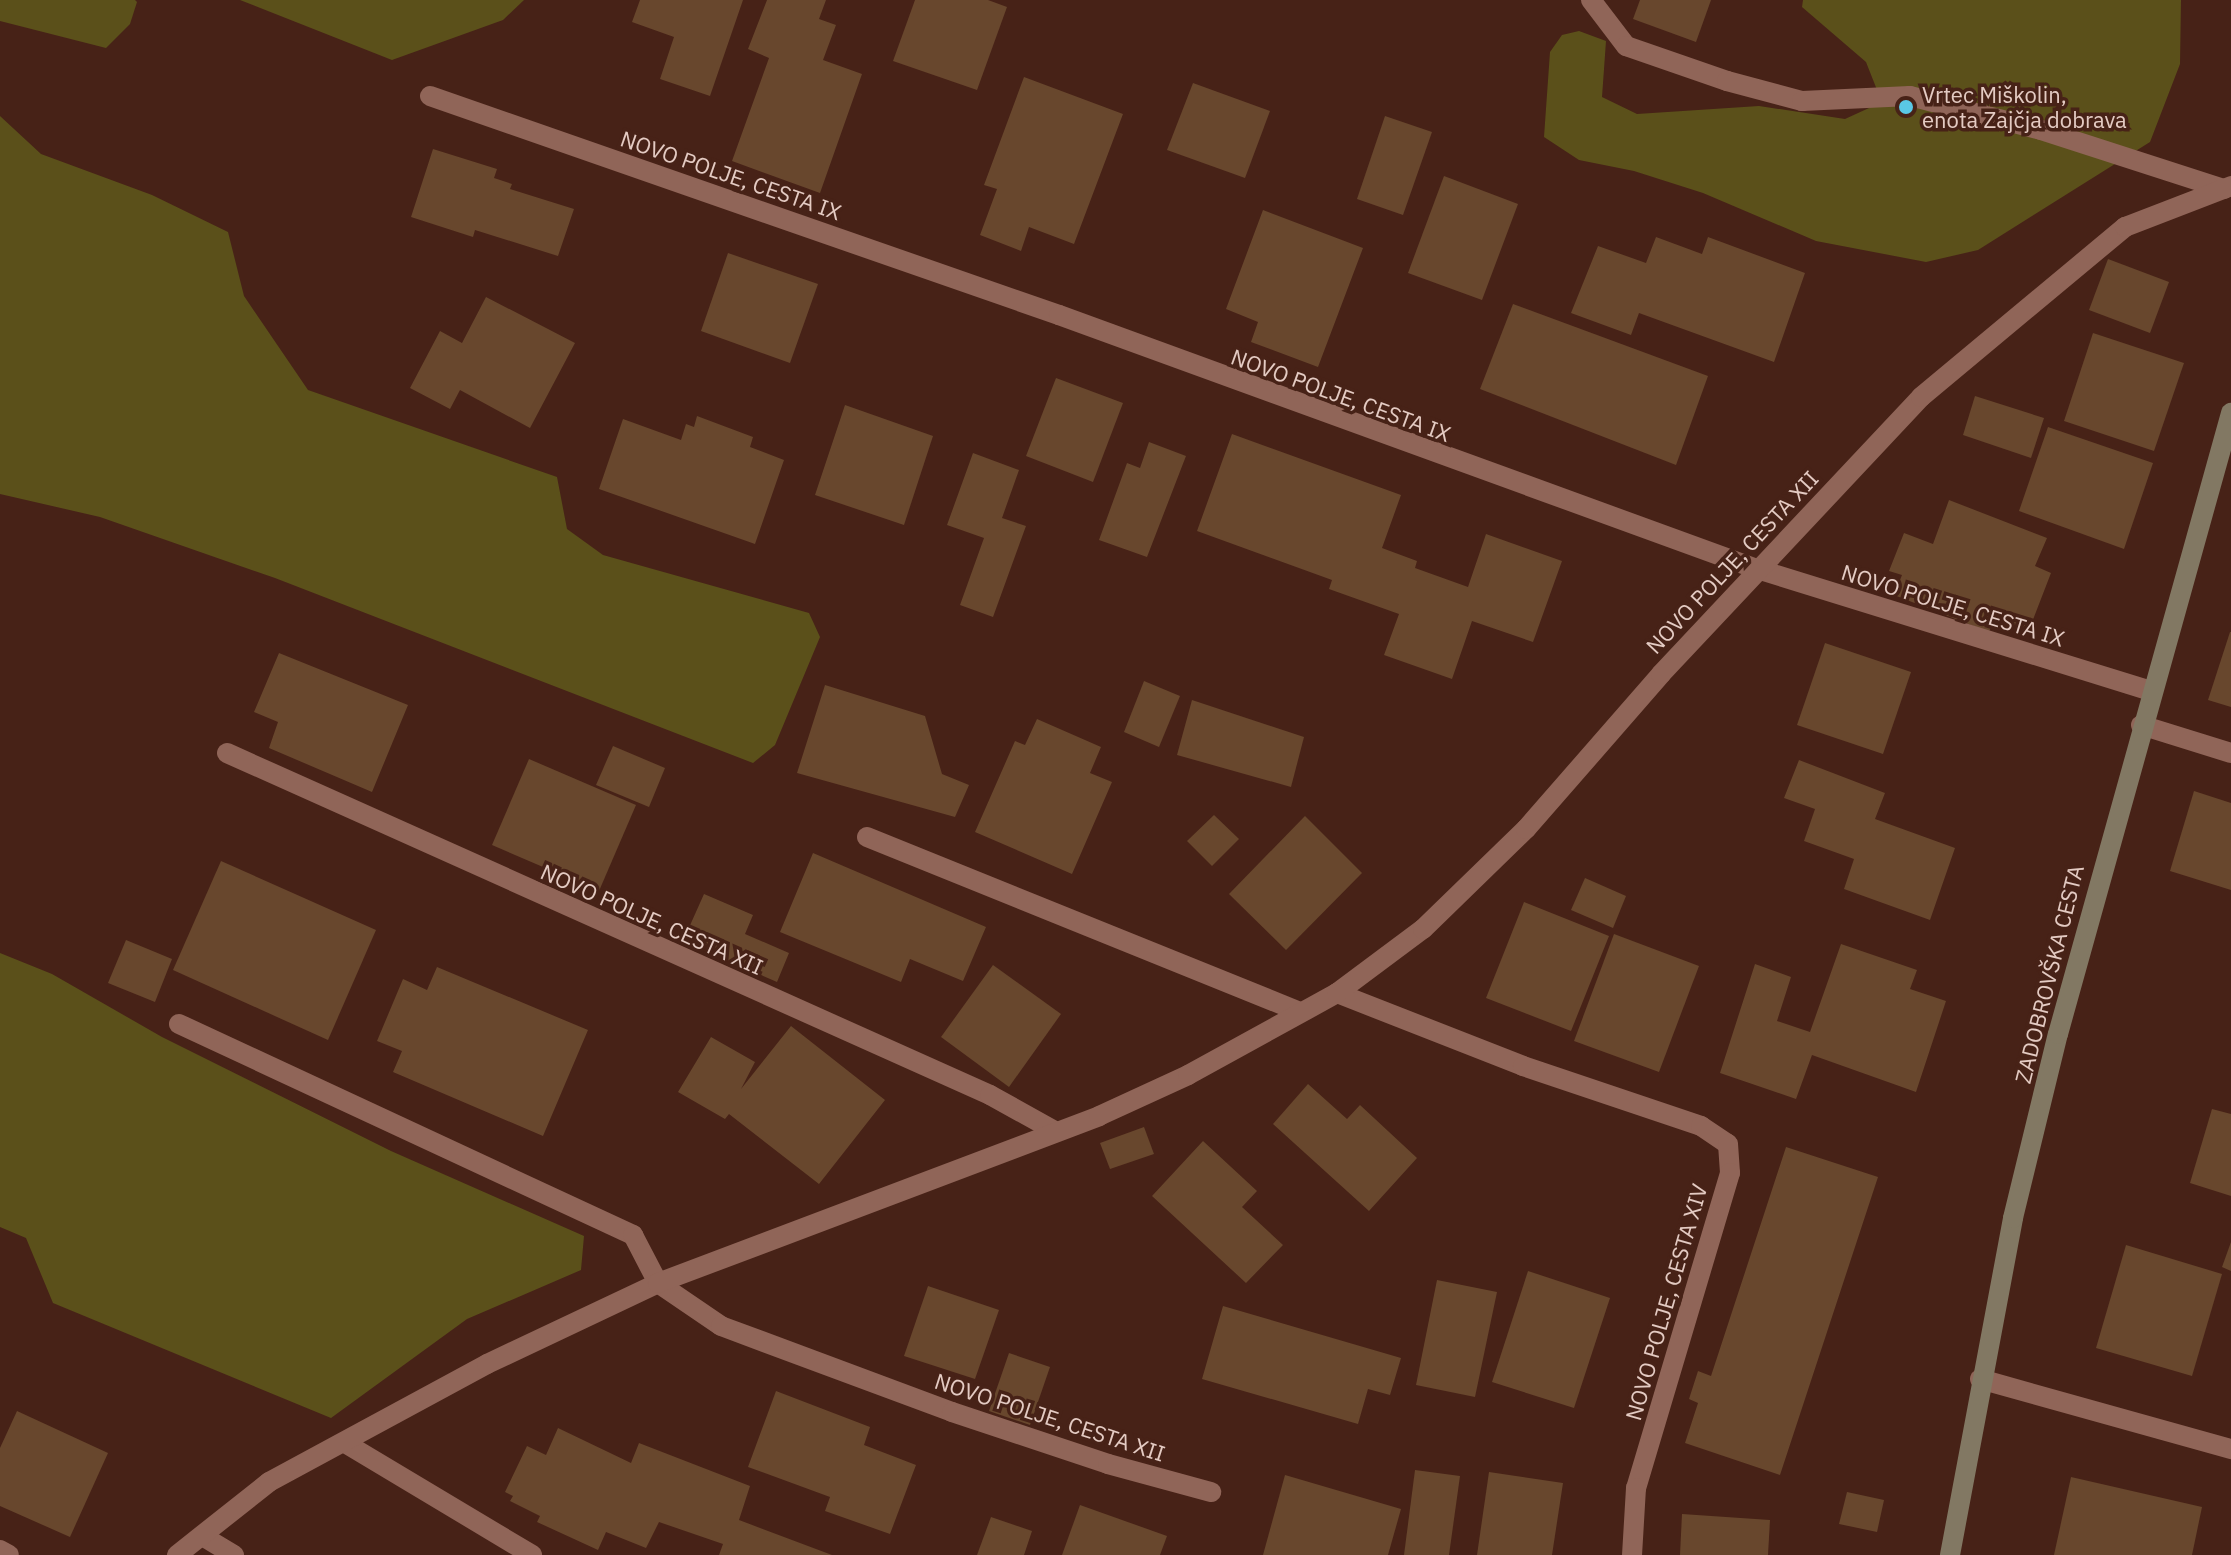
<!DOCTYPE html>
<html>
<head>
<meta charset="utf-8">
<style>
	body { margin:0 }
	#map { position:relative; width:2231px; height:1555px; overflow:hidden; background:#472217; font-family:"IBM Plex Sans",sans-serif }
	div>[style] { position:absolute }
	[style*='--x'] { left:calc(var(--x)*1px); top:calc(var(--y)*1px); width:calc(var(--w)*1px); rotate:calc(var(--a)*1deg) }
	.green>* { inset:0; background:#5b501a }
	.building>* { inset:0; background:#68472d }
	.service>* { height:20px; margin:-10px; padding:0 10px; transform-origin:10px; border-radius:10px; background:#906558 }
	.minor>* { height:20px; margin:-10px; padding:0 10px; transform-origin:10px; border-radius:10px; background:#906558 }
	.secondary>* { height:20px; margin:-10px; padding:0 10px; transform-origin:10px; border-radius:10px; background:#827863 }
	.dots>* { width:22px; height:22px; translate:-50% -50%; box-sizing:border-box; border:4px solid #472217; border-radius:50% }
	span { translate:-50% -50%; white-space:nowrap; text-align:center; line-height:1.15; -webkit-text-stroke:7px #472217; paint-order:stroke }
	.poi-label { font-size:22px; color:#e4cbc3 }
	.left { translate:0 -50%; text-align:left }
	.street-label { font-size:22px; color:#e4cbc3 }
</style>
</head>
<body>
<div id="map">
	<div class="green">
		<div style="clip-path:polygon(0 0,135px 0,137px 2px,130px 24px,106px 48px,0 21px)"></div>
		<div style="clip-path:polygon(240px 0,524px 0,503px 20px,392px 60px)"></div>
		<div style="clip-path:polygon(1803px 0,2181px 0,2180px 64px,2150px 142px,1978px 250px,1926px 262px,1816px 241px,1703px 193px,1634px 171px,1579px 160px,1544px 137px,1550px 52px,1562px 35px,1579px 31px,1606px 41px,1602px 97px,1637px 114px,1759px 106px,1845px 119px,1869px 108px,1879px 95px,1866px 62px,1802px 7px)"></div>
		<div style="clip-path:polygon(0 116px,41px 154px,152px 195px,228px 232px,244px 296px,308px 390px,557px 477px,567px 529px,603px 555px,809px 613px,820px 637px,775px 745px,753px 763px,275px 578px,100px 517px,0 494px)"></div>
		<div style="clip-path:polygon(0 953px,52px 974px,162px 1037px,391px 1151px,584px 1236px,581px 1270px,467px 1319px,331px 1418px,53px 1303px,26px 1238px,0 1227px)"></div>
	</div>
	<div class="building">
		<div style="clip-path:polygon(640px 0,743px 0,710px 96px,660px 79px,674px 37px,632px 22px)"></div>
		<div style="clip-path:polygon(767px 0,826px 0,819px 19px,836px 25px,823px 60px,862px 74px,820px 193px,732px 161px,769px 58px,748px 49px)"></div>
		<div style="clip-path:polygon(915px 0,988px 0,1007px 7px,977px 90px,893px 61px)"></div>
		<div style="clip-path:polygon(1640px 0,1711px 0,1696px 42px,1633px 19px)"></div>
		<div style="clip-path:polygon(1024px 77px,1123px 114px,1074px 244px,1029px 227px,1021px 251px,980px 235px,997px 189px,984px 185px)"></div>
		<div style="clip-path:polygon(1193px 83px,1270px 111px,1245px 178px,1167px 150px)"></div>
		<div style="clip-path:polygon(1385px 116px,1432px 132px,1403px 215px,1357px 199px)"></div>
		<div style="clip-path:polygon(433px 149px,497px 169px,494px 178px,512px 184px,510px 189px,574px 209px,558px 256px,475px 230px,473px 237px,411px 217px)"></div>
		<div style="clip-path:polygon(1444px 176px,1518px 204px,1482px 300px,1408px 273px)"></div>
		<div style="clip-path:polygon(1263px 210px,1363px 248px,1318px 367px,1251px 342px,1258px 322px,1226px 309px)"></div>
		<div style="clip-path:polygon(1656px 237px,1702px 254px,1708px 237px,1805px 273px,1774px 362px,1639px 313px,1631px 335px,1571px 313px,1598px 246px,1646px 263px)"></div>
		<div style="clip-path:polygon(728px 253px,818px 284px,790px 363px,701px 331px)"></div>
		<div style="clip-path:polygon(2108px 259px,2169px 282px,2150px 333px,2089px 310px)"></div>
		<div style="clip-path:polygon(486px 297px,575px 343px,530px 428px,460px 390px,450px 409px,410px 388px,440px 331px,462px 343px)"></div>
		<div style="clip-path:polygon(1513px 304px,1708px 376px,1676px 465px,1480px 389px)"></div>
		<div style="clip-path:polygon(2093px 333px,2184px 363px,2154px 451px,2064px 421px)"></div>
		<div style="clip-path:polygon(1056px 378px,1123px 403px,1093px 482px,1026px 456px)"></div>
		<div style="clip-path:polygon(1975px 396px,2044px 418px,2031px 458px,1963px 435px)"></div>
		<div style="clip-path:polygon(845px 405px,933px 436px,904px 525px,815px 495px)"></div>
		<div style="clip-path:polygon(697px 416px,753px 437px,750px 447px,784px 460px,755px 544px,599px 489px,623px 419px,681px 440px,686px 424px,694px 427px)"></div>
		<div style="clip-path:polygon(2048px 427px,2153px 463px,2124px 549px,2019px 511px)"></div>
		<div style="clip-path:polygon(1232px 434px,1401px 495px,1382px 548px,1417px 561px,1415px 568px,1468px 587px,1486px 534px,1562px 561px,1533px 642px,1472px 621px,1452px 679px,1384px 655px,1399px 614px,1329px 589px,1332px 580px,1197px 531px)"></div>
		<div style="clip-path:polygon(1149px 442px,1186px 456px,1147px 557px,1099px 540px,1127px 463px,1140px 468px)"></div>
		<div style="clip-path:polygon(973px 453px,1019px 470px,1002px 518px,1026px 526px,993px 617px,960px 605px,984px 538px,947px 525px)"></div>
		<div style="clip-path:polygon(1949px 500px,2047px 538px,2035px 566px,2051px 573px,2029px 630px,1994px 618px,1989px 632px,1894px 595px,1902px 575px,1889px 571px,1904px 533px,1933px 544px)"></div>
		<div style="clip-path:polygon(2230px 632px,2231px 632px,2231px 707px,2208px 700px)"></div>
		<div style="clip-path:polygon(1825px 643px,1911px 672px,1883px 754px,1797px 725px)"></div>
		<div style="clip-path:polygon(279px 653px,408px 705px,372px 792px,269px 748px,278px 722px,254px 712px)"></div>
		<div style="clip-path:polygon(1144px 681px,1180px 696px,1159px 747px,1124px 732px)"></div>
		<div style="clip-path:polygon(825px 685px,925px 716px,942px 774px,969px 785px,955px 817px,797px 773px)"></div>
		<div style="clip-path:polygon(1192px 700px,1304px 737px,1291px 787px,1177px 755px)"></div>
		<div style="clip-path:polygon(1037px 719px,1101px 747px,1090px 773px,1112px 782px,1072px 874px,975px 832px,1015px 741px,1025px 745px)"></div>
		<div style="clip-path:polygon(613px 746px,665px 768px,649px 807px,596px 785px)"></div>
		<div style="clip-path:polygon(529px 759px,636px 805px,599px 891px,492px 845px)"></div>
		<div style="clip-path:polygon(1799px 760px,1885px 793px,1875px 819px,1955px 848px,1930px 920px,1844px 889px,1854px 859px,1804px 841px,1815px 809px,1784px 798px)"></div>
		<div style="clip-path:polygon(2194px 791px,2231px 803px,2231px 890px,2170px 871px)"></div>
		<div style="clip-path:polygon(1214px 815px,1239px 839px,1212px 866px,1187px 841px)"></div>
		<div style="clip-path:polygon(1305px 816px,1362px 873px,1286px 950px,1229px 894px)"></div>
		<div style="clip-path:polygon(813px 853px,986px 927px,963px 981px,910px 959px,901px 982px,780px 932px)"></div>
		<div style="clip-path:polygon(221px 861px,376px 930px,328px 1040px,173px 970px)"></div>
		<div style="clip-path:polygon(1585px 878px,1626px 896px,1613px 928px,1571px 910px)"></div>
		<div style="clip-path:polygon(704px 894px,753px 915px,745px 934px,789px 953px,777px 982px,683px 941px)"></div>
		<div style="clip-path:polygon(1524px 902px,1609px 936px,1571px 1031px,1486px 998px)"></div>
		<div style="clip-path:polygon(1614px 934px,1699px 966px,1659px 1072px,1574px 1041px)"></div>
		<div style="clip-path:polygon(126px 940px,172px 959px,155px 1002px,108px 983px)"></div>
		<div style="clip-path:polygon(1841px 944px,1917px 970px,1910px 989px,1946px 1001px,1916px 1092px,1812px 1055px,1796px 1099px,1720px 1073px,1755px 964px,1791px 977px,1777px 1021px,1810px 1032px)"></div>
		<div style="clip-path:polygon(993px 965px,1061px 1014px,1009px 1087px,941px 1037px)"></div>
		<div style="clip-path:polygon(437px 967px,588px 1030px,543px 1136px,393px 1072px,402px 1051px,377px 1041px,403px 979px,427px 990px)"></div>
		<div style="clip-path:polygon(791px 1026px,885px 1100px,819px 1184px,729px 1114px,725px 1119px,678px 1092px,711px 1037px,755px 1062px,741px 1089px)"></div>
		<div style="clip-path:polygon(1308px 1084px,1347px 1119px,1360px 1105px,1417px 1158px,1369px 1211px,1273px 1124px)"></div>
		<div style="clip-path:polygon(2212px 1109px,2231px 1114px,2231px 1196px,2190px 1183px)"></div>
		<div style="clip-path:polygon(1144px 1127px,1154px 1154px,1110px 1169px,1100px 1143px)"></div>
		<div style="clip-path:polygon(1203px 1141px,1257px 1191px,1242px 1207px,1283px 1245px,1246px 1283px,1152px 1196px)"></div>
		<div style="clip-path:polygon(1786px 1147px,1878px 1177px,1780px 1475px,1685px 1443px,1698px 1403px,1689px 1399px,1698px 1371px,1711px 1376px)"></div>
		<div style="clip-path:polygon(2231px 1242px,2231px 1271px,2222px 1267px)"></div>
		<div style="clip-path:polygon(2126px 1245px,2222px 1274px,2192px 1376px,2096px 1348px)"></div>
		<div style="clip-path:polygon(1528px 1271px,1610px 1298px,1574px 1408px,1492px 1382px)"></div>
		<div style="clip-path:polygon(1437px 1280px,1497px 1292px,1475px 1397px,1416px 1385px)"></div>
		<div style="clip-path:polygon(928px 1286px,999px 1310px,975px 1379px,904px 1356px)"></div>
		<div style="clip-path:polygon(1223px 1306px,1401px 1358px,1390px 1395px,1368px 1389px,1358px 1424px,1202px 1379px)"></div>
		<div style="clip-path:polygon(1009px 1353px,1050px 1367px,1030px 1425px,989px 1411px)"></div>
		<div style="clip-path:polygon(776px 1391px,870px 1427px,864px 1445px,916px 1465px,890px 1534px,825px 1511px,830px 1497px,748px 1467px)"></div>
		<div style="clip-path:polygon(17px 1411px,108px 1453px,70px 1537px,0 1506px,0 1448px)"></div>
		<div style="clip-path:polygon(558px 1428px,631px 1463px,639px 1443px,750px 1486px,739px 1520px,832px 1555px,719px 1555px,723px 1544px,659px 1522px,646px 1548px,606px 1532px,598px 1550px,537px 1522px,540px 1516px,510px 1501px,513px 1496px,505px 1492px,527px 1446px,546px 1455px)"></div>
		<div style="clip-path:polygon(1415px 1470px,1460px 1476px,1449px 1555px,1404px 1555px)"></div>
		<div style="clip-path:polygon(1489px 1472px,1563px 1483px,1552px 1555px,1477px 1555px)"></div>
		<div style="clip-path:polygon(1285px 1475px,1401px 1509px,1388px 1555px,1263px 1555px)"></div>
		<div style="clip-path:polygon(2071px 1477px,2202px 1507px,2192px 1555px,2054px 1555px)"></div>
		<div style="clip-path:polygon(1847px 1492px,1884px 1500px,1877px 1532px,1839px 1524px)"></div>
		<div style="clip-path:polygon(1080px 1505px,1167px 1536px,1160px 1555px,1062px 1555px)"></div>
		<div style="clip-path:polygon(1682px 1514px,1770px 1520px,1768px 1555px,1680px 1555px)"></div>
		<div style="clip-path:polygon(991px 1517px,1032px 1531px,1024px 1555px,977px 1555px)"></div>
	</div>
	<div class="service">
		<div style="--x:1591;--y:0;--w:58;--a:52.7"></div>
		<div style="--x:1626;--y:46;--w:107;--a:19.1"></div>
		<div style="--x:1727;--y:81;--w:78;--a:14.9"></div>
		<div style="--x:1802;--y:101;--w:108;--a:-2.7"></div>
		<div style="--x:1910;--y:96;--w:135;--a:14.5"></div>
		<div style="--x:2041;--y:130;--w:192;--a:17.9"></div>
		<div style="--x:430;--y:96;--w:666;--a:19.2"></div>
		<div style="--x:1059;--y:315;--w:743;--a:20"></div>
		<div style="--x:1757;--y:569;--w:412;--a:17.2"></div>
		<div style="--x:227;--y:753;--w:836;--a:24.14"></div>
		<div style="--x:990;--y:1095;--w:74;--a:29"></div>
		<div style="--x:867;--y:837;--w:467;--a:22"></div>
		<div style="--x:1337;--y:993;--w:200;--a:21.4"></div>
		<div style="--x:1523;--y:1066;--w:188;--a:18.6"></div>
		<div style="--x:1701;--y:1126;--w:32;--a:34"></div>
		<div style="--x:1728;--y:1144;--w:29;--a:86"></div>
		<div style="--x:1730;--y:1173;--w:329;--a:106.6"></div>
		<div style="--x:1636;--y:1488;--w:67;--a:93.4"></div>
		<div style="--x:179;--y:1024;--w:501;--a:24.93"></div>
		<div style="--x:633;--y:1235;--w:54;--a:62.5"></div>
		<div style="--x:658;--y:1283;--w:76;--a:34.3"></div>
		<div style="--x:721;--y:1326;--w:246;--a:20.4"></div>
		<div style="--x:952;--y:1412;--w:164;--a:18.4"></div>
		<div style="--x:1108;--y:1464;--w:107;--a:15.2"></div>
		<div style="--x:345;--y:1443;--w:218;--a:30.9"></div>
		<div style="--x:204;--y:1537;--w:35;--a:31"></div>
		<div style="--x:0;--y:1550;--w:10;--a:29"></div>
	</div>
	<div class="minor">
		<div style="--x:2141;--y:725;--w:94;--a:17.3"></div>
		<div style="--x:1980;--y:1379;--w:261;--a:15.6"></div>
		<div style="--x:177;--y:1555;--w:117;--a:-38.4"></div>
		<div style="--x:269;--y:1482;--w:248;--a:-28.4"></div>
		<div style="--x:487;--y:1364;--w:189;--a:-25.3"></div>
		<div style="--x:658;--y:1283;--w:472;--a:-20.7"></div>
		<div style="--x:1099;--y:1116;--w:98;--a:-24.7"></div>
		<div style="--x:1188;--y:1075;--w:170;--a:-28.8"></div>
		<div style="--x:1337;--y:993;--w:107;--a:-36.7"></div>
		<div style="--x:1423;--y:929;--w:144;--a:-44.2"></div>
		<div style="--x:1526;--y:829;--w:206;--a:-48.9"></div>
		<div style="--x:1661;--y:674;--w:380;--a:-46.8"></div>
		<div style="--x:1921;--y:397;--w:266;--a:-39.8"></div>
		<div style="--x:2125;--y:227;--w:114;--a:-21.1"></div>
	</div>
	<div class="secondary">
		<div style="--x:1950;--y:1555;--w:343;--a:-79.4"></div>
		<div style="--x:2013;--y:1218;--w:189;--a:-76.3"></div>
		<div style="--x:2058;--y:1034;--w:645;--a:-74.43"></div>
	</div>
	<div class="dots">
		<div style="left:1906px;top:107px;background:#5ac8e5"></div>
	</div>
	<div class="poi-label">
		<span class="left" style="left:1922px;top:107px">Vrtec Miškolin,<br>enota Zajčja dobrava</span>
	</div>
	<div class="street-label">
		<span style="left:731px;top:175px;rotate:19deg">NOVO POLJE, CESTA IX</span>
		<span style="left:1341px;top:395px;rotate:20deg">NOVO POLJE, CESTA IX</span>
		<span style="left:1732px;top:562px;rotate:-47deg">NOVO POLJE, CESTA XII</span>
		<span style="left:1953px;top:605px;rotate:17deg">NOVO POLJE, CESTA IX</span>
		<span style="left:652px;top:919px;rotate:24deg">NOVO POLJE, CESTA XII</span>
		<span style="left:2049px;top:974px;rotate:-76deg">ZADOBROVŠKA CESTA</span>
		<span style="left:1666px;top:1302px;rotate:-74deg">NOVO POLJE, CESTA XIV</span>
		<span style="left:1050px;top:1417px;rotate:18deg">NOVO POLJE, CESTA XII</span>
	</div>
</div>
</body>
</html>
